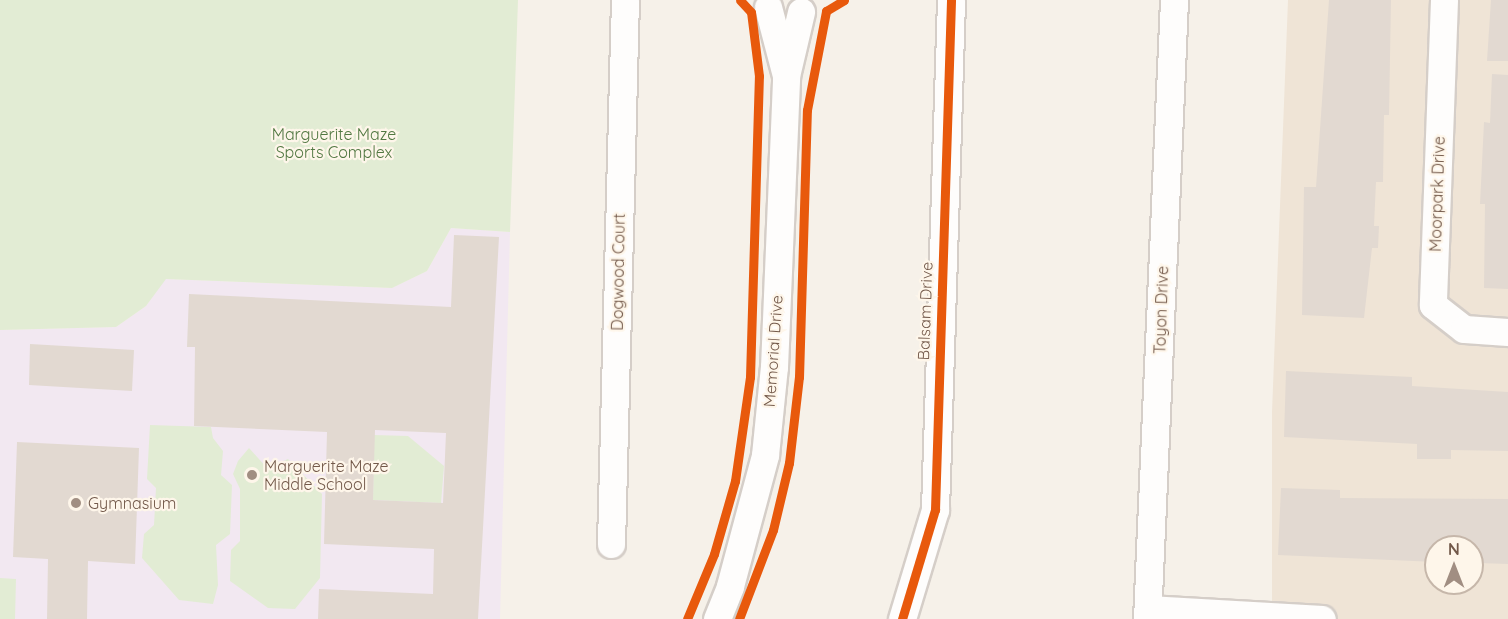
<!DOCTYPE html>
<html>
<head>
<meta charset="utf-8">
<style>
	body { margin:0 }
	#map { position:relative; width:1508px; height:619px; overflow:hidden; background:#f6f1e9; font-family:Quicksand,sans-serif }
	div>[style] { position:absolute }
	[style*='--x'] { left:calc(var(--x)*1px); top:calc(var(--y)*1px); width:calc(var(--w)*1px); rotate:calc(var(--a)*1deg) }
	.residential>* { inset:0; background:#efe4d6 }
	.education>* { inset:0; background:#f2e8f1 }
	.green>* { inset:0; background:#e2ecd4 }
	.building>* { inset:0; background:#e2d9d1 }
	.roads { filter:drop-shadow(2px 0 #d5cec8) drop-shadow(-2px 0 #d5cec8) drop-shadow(0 2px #d5cec8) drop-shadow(0 -2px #d5cec8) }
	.street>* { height:27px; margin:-13.5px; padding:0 13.5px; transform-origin:13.5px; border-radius:13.5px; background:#fefdfc }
	.cycleway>* { height:9px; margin:-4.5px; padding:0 4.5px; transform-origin:4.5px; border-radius:4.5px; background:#e8590c }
	.dots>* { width:16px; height:16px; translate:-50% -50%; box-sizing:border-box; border:3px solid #fef6ea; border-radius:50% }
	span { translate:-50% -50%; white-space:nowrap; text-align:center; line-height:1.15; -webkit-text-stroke:4.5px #fef6ea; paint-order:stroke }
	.park-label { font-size:16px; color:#527842 }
	.street-label { font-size:16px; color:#73594a }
	.poi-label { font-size:16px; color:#73594a }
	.left { translate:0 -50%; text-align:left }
	.north { position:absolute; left:1424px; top:535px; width:60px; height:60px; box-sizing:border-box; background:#fef6ea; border:2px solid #c6b7aa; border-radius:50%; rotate:0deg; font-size:16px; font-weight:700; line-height:24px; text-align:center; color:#73594a }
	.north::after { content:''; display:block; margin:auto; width:21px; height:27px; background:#a18e82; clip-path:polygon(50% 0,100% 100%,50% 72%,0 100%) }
</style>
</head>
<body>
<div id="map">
	<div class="residential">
		<div style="clip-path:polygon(evenodd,1288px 0,1508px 0,1508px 619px,1272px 619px,1272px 412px,1288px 0,1436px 547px,1472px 547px,1472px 583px,1436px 583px,1436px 547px)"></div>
	</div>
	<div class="education">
		<div style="clip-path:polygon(451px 228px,510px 232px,500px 619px,0 619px,0 330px,116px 327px,146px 306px,165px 279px,392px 288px,427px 271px)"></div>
	</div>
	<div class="green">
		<div style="clip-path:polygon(0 0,518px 0,510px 232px,451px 228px,427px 271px,392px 288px,166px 279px,146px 306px,116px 327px,0 330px)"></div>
		<div style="clip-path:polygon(150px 425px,211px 427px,213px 438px,223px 451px,221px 475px,232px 485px,230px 534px,216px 545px,218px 585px,213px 604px,179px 600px,142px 558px,144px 534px,154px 525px,156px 488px,147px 479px)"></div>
		<div style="clip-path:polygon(374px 435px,408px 436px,444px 466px,441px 503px,373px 500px)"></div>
		<div style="clip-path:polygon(249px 448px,267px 468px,288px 459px,322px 494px,320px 578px,295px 609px,268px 608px,230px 581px,231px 550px,240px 541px,240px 489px,233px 474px,238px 461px)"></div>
		<div style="clip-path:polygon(0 578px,16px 579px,15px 619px,0 619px)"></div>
	</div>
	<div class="building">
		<div style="clip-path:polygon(1329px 0,1391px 0,1389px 115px,1384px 115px,1383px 182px,1376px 182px,1374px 226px,1379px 226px,1378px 248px,1372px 248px,1364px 318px,1302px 315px,1304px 187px,1316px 187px)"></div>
		<div style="clip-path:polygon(1491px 0,1508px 0,1508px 61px,1487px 61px)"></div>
		<div style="clip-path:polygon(1492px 74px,1508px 75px,1508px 289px,1484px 288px,1485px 204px,1480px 204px,1484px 122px,1490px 123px)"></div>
		<div style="clip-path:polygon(evenodd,454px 235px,499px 237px,478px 619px,318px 619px,319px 589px,433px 594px,434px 549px,324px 544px,327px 432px,194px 426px,195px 347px,187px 347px,189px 294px,451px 307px,454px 235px,375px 430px,446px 433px,443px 503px,373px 500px,375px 430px)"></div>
		<div style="clip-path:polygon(30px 344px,134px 350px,132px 391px,29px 385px)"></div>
		<div style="clip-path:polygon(1286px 371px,1412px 377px,1412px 386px,1508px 392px,1508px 451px,1451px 450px,1451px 459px,1417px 459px,1417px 444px,1284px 437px)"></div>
		<div style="clip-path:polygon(17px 442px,139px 448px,135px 564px,88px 561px,87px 619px,47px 619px,48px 559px,13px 557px)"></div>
		<div style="clip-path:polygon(1281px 488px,1340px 490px,1340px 498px,1508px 499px,1508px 564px,1478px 563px,1479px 547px,1436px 547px,1436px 562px,1278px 555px)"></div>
	</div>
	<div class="roads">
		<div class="street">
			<div style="--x:1444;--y:0;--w:305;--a:92.1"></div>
			<div style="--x:1433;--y:305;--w:39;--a:38"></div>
			<div style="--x:1464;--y:329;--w:44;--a:3.9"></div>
			<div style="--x:768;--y:7;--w:67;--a:75.3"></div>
			<div style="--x:611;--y:544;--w:544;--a:-88.53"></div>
			<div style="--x:1148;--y:609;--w:174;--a:3.3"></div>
			<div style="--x:717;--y:619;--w:35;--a:-68"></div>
			<div style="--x:730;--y:586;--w:136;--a:-75"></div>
			<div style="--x:765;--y:455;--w:88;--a:-84.2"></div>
			<div style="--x:774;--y:367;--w:291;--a:-87.6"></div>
			<div style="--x:786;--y:76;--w:66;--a:-76.8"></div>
			<div style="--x:902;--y:619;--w:114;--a:-73.2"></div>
			<div style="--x:935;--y:510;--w:510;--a:-88.2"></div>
			<div style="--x:1147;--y:619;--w:620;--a:-87.5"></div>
		</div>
	</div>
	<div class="cycleway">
		<div style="--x:687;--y:619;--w:70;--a:-67.4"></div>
		<div style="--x:714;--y:554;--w:76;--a:-74"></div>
		<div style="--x:735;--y:481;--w:105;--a:-81.8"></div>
		<div style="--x:750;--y:377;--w:301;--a:-88.3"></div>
		<div style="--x:759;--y:76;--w:64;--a:-97.1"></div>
		<div style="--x:751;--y:12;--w:16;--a:-133"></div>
		<div style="--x:739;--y:619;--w:95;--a:-69.1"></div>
		<div style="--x:773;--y:530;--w:69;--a:-76.6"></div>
		<div style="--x:789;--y:463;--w:87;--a:-83.4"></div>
		<div style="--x:799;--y:377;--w:267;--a:-88.3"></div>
		<div style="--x:807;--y:110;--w:101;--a:-79.1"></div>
		<div style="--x:826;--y:11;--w:21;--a:-31"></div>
		<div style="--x:902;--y:619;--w:114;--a:-73.2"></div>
		<div style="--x:935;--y:510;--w:510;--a:-88.2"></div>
	</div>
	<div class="dots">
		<div style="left:252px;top:475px;background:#a18e82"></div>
		<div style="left:76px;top:503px;background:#a18e82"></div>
	</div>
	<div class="park-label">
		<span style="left:334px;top:143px">Marguerite Maze<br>Sports Complex</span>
	</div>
	<div class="street-label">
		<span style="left:1437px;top:194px;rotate:-88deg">Moorpark Drive</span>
		<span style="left:618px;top:272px;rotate:-89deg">Dogwood Court</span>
		<span style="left:1161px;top:310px;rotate:-88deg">Toyon Drive</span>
		<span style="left:925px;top:311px;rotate:-88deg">Balsam Drive</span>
		<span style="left:773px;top:351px;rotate:-86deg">Memorial Drive</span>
	</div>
	<div class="poi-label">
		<span class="left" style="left:264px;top:475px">Marguerite Maze<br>Middle School</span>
		<span class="left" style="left:88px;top:503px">Gymnasium</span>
	</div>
	<div class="north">N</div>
</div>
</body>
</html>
